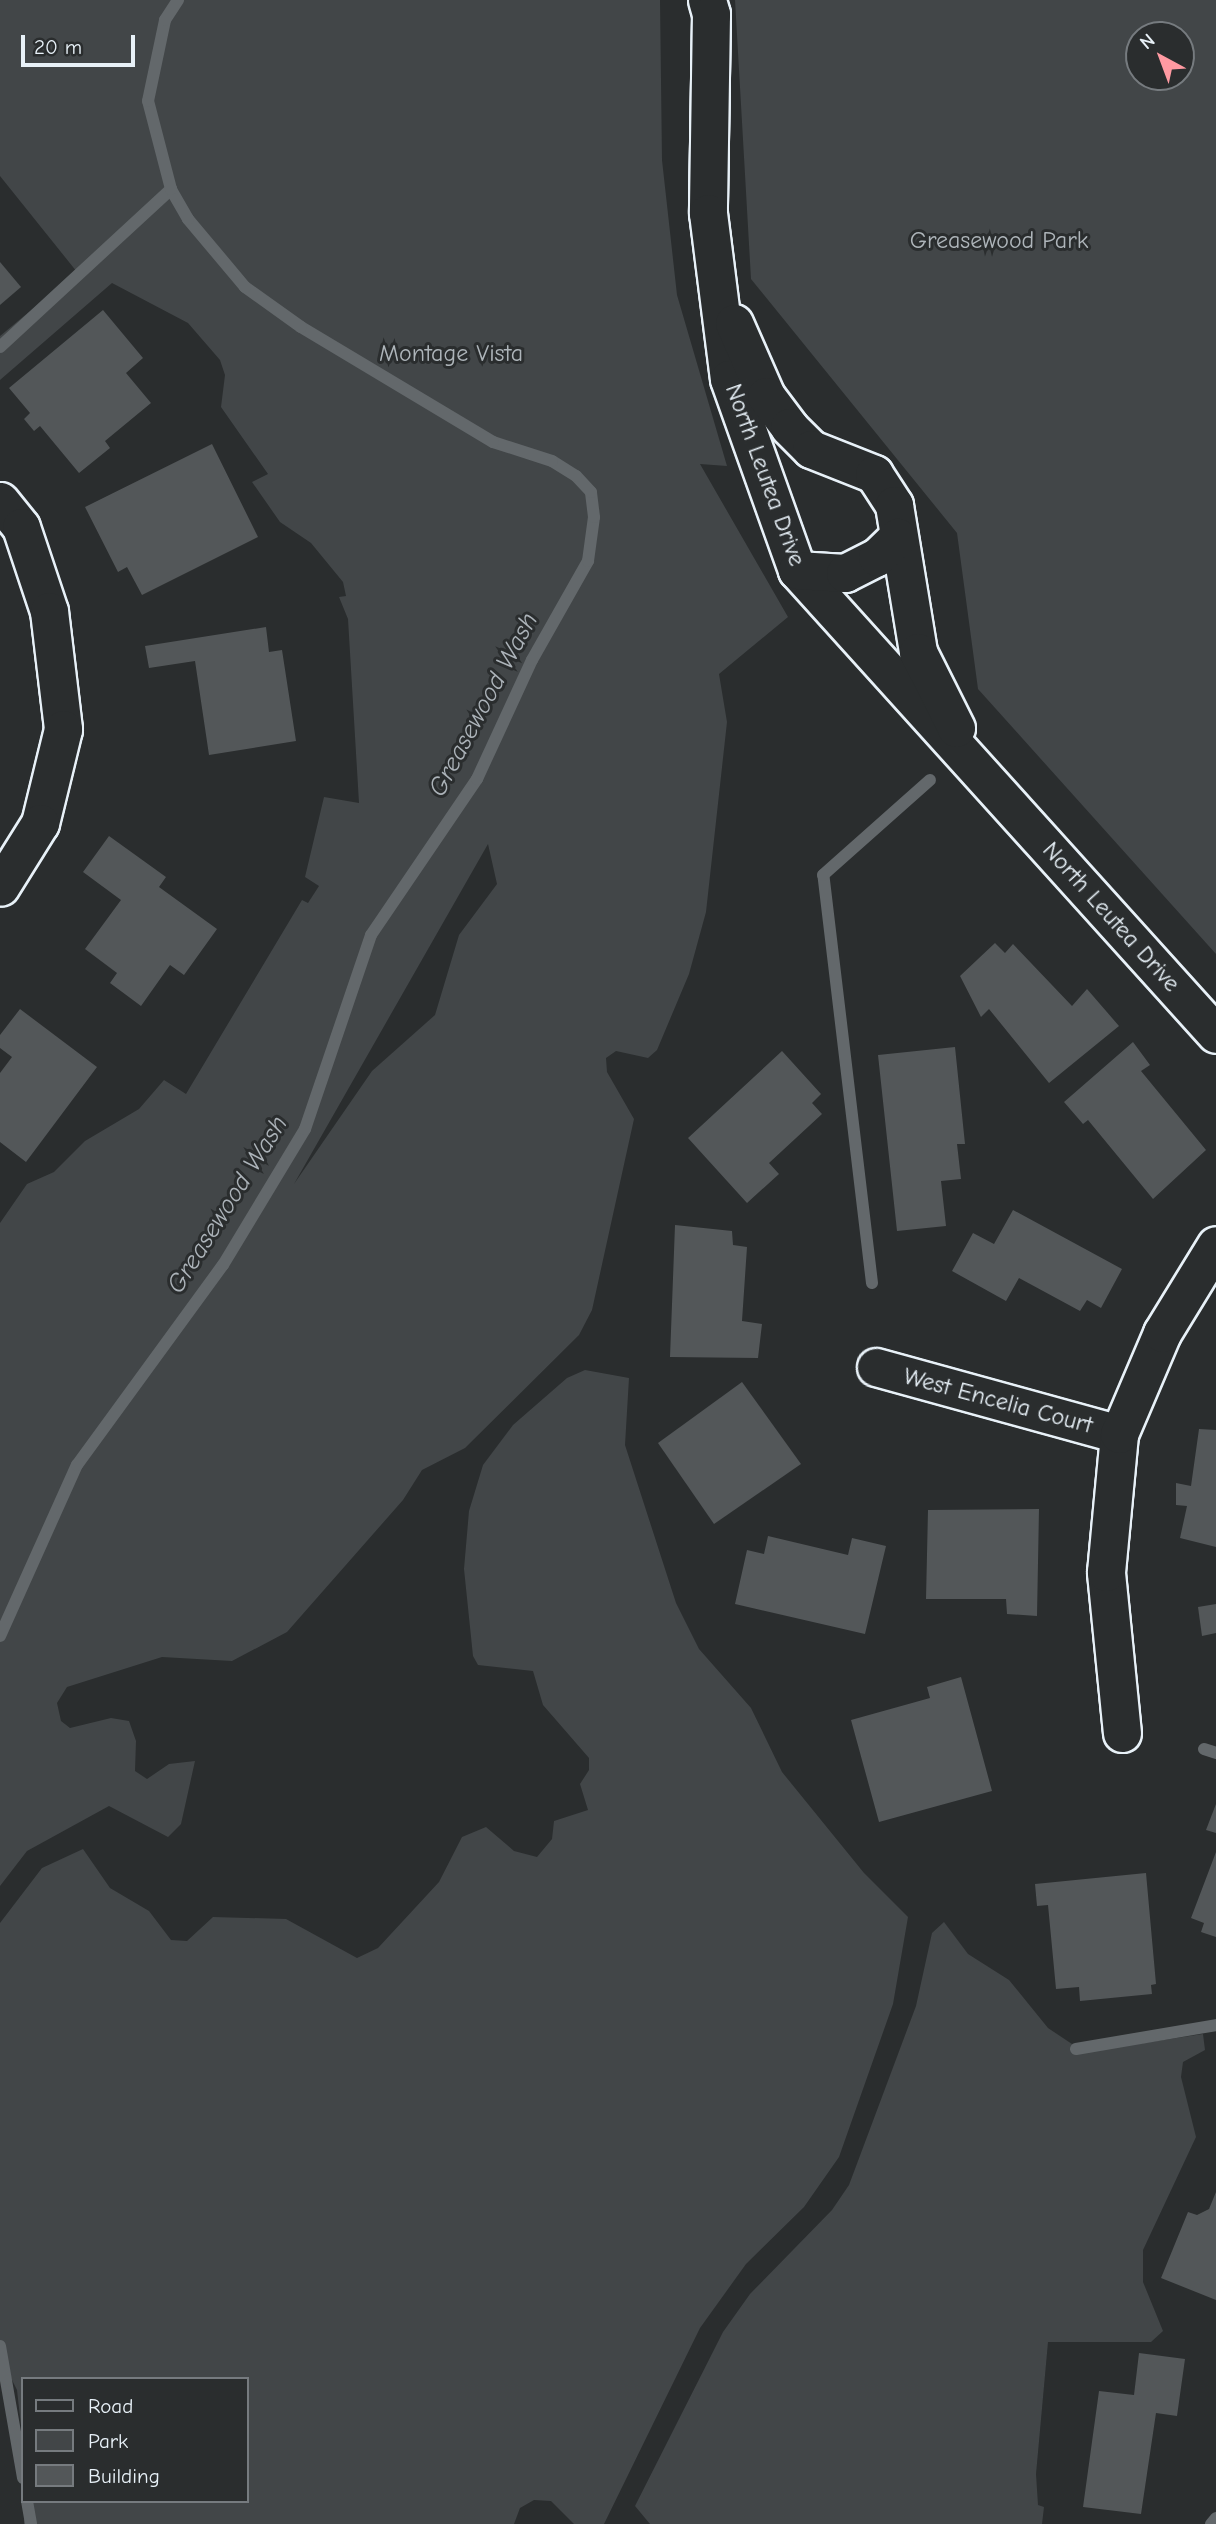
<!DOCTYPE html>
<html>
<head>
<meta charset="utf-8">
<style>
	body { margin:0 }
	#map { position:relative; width:1216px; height:2524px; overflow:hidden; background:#2a2d2e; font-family:"Comic Neue",sans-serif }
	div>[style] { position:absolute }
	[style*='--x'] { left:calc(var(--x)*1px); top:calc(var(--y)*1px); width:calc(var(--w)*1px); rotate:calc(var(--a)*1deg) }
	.green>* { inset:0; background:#424648 }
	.stream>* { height:12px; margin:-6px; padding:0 6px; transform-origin:6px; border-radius:6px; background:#63686b }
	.building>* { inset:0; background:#535759 }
	.roads { filter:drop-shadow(2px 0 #e8f1f8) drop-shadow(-2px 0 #e8f1f8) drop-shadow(0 2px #e8f1f8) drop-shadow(0 -2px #e8f1f8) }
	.minor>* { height:37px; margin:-18.5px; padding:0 18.5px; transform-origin:18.5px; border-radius:18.5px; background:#2a2d2e }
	span { translate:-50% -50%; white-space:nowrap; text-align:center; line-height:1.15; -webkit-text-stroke:6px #2a2d2e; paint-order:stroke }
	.park-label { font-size:24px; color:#aeb5ba }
	.street-label { font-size:24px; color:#e8f1f8 }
	.water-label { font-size:26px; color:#acb3b9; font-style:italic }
	.legend { position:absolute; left:21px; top:2377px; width:228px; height:126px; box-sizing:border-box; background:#2a2d2e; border:2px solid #767b7f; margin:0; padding:9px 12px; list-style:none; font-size:21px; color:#e8f1f8 }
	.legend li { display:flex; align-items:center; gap:14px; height:35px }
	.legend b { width:35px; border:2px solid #767b7f }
	.north { position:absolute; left:1125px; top:21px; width:70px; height:70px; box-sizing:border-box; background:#2a2d2e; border:2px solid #767b7f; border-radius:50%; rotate:319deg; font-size:19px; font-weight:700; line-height:28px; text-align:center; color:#e8f1f8 }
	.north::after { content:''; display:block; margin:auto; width:24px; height:32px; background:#ff9aa2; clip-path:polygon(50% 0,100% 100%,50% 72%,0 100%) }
	.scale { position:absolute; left:21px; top:35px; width:114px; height:32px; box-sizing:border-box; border:4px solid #e8f1f8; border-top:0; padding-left:9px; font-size:21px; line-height:24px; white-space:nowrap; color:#e8f1f8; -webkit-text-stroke:5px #2a2d2e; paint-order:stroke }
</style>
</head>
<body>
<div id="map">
	<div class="green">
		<div style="clip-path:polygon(evenodd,0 0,660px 0,662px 160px,677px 295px,727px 466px,700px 464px,788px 617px,719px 674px,727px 722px,706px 912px,689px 974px,657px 1050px,648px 1058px,616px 1051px,606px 1058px,607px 1072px,634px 1119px,592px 1310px,579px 1335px,465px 1448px,422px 1470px,403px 1500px,287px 1632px,232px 1661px,162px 1657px,67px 1687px,57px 1703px,61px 1721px,70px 1728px,111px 1718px,129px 1721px,136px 1741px,135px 1771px,147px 1779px,169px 1764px,195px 1761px,181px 1824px,168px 1837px,109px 1806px,27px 1851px,0 1886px,0 1223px,27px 1184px,54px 1172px,85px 1141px,139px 1109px,164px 1080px,186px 1094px,302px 900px,308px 903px,319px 886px,305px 877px,324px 797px,359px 803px,348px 619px,339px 597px,346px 596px,343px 582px,311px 543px,280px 522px,252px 482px,268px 474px,221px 407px,225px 375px,220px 360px,188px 323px,112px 283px,0 380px,0 336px,77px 272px,0 176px,0 0,488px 844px,497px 884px,459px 935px,435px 1015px,372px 1071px,294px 1184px,488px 844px)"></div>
		<div style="clip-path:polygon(evenodd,735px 0,1216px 0,1216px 954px,978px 689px,957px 533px,751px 279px,735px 0,1139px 35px,1181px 35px,1181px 77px,1139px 77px,1139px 35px)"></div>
		<div style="clip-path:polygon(585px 1370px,629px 1378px,625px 1445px,676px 1603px,699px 1649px,751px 1708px,782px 1772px,864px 1873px,908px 1917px,893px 2004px,839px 2157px,804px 2207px,746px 2264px,700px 2328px,604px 2524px,574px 2524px,551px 2501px,534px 2500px,520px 2508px,514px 2524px,24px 2524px,24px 2501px,247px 2501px,247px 2379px,23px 2379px,23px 2444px,17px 2390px,0 2356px,0 1923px,42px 1868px,83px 1849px,110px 1888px,149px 1911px,171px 1940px,187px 1941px,213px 1917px,286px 1919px,357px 1958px,378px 1948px,439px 1882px,462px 1837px,486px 1827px,514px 1851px,537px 1857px,552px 1839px,554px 1821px,588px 1810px,580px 1784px,589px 1770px,589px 1758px,543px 1705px,533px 1671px,478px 1665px,473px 1656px,464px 1569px,469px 1511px,483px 1465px,513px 1425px,567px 1378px)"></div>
		<div style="clip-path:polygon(944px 1922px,968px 1954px,1009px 1980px,1048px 2028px,1084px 2052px,1203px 2034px,1205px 2050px,1183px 2062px,1181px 2077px,1196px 2137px,1143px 2250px,1143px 2282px,1163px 2331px,1151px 2342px,1048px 2342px,1036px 2474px,1038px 2505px,1044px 2507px,1042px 2524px,650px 2524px,635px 2506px,723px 2332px,750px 2294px,832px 2210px,849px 2185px,916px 2006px,932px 1933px)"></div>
	</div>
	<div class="stream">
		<div style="--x:0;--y:347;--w:233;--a:-42.7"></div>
		<div style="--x:872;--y:1283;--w:411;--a:-96.8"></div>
		<div style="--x:823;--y:875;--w:143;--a:-41.6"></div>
		<div style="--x:0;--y:1636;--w:188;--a:-65.8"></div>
		<div style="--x:77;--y:1465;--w:248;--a:-53.9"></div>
		<div style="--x:223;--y:1265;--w:159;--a:-58.9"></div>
		<div style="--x:305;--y:1129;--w:205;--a:-71.2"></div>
		<div style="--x:371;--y:935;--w:189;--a:-55.8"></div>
		<div style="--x:477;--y:779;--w:131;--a:-65.2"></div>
		<div style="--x:532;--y:660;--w:114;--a:-60.5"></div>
		<div style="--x:588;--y:561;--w:44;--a:-82.2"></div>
		<div style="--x:594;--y:517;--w:25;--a:-97"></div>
		<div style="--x:591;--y:492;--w:22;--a:-133"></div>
		<div style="--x:576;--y:476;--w:28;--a:-148"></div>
		<div style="--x:552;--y:461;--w:62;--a:-162.1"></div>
		<div style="--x:493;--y:442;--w:224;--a:-149.1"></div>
		<div style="--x:301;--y:327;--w:69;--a:-144.5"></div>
		<div style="--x:245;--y:287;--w:89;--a:-130"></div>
		<div style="--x:188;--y:219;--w:34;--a:-120"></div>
		<div style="--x:171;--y:189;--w:91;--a:-104.6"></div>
		<div style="--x:148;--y:101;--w:83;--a:-78.1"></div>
		<div style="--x:165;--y:20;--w:24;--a:-57"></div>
		<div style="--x:1204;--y:1749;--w:13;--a:18"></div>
		<div style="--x:1076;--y:2049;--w:142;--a:-9.7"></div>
		<div style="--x:0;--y:2346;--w:134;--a:80.1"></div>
		<div style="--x:27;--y:2501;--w:23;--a:80"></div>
		<div style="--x:1211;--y:2524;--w:8;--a:-50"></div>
	</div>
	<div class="building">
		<div style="clip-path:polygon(0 262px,21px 287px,0 305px)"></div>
		<div style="clip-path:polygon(103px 310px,143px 358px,126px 373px,151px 403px,105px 441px,110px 448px,79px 473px,40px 426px,34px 431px,24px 419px,30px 413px,9px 388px)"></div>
		<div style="clip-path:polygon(212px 444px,258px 537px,142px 595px,127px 567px,118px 572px,85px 507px)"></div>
		<div style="clip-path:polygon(266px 627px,269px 652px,282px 650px,296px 741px,209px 755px,195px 661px,149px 668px,145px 646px)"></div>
		<div style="clip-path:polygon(109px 836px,166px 877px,159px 887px,217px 929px,184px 975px,170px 965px,141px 1006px,110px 983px,117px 973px,85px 949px,121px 900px,83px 872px)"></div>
		<div style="clip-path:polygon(995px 943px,1005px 953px,1013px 944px,1072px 1006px,1087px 989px,1119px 1026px,1049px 1083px,989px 1009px,981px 1017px,960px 976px)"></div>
		<div style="clip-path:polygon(20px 1009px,97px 1067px,26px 1162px,0 1142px,0 1073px,12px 1057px,0 1048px,0 1035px)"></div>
		<div style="clip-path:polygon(1133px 1042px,1150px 1065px,1141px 1071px,1206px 1150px,1153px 1199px,1088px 1120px,1083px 1124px,1064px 1102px)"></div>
		<div style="clip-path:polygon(955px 1047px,965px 1144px,957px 1144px,961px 1179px,941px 1181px,946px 1226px,897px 1231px,878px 1055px)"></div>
		<div style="clip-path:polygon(782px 1051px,821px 1094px,812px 1103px,822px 1114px,769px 1163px,779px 1174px,747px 1203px,688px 1138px)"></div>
		<div style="clip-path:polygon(1013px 1210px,1122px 1269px,1101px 1308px,1087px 1300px,1080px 1311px,1019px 1278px,1006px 1301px,952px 1271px,973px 1233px,994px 1244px)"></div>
		<div style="clip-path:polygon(675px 1225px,732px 1231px,733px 1245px,747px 1247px,742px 1321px,762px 1324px,758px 1358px,670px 1357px)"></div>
		<div style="clip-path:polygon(742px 1382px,801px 1464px,714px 1524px,658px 1443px)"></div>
		<div style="clip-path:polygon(1199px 1429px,1216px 1430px,1216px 1547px,1180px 1538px,1187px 1506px,1176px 1505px,1176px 1483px,1191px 1486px)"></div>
		<div style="clip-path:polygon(1039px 1509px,1037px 1616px,1007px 1614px,1006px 1599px,926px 1599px,928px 1510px)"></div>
		<div style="clip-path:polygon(768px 1536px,848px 1555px,852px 1538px,886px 1546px,865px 1634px,735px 1604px,747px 1550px,764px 1554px)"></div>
		<div style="clip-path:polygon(1216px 1604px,1216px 1633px,1202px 1636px,1198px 1607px)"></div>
		<div style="clip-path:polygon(961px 1677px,992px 1791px,879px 1822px,851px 1720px,930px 1698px,927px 1687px)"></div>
		<div style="clip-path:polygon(1216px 1804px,1216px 1833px,1206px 1830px)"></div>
		<div style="clip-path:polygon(1216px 1852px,1216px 1937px,1201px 1932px,1204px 1923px,1191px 1918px)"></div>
		<div style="clip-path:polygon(1146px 1873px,1156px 1984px,1151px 1985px,1152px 1994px,1080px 2001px,1079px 1987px,1056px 1989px,1048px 1905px,1037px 1906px,1035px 1884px)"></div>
		<div style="clip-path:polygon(1216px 2192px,1216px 2300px,1161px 2278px,1188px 2212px,1197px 2215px,1209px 2209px)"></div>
		<div style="clip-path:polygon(1139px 2353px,1185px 2359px,1177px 2416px,1156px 2413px,1141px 2514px,1083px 2507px,1099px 2391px,1134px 2395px)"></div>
	</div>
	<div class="roads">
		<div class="minor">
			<div style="--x:707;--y:0;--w:15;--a:74"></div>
			<div style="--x:711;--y:14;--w:199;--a:90.9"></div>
			<div style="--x:708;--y:213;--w:167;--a:82.8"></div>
			<div style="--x:729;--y:379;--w:203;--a:70.4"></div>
			<div style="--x:797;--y:570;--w:625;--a:47.92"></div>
			<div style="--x:734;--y:323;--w:80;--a:66.3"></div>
			<div style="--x:766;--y:396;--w:39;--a:53"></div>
			<div style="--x:789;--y:427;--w:31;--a:45"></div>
			<div style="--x:811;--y:449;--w:68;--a:21.6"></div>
			<div style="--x:874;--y:474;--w:37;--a:57"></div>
			<div style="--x:894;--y:505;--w:149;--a:80.7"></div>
			<div style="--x:918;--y:652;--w:85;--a:63.4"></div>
			<div style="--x:0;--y:501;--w:33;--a:51"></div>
			<div style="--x:21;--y:527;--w:89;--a:71.6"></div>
			<div style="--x:49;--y:611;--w:119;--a:83.2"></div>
			<div style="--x:63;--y:729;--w:97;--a:103.7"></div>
			<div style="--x:40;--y:823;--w:75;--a:122"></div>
			<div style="--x:797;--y:570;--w:48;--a:3.6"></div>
			<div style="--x:845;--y:573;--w:36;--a:-27"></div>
			<div style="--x:877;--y:557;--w:29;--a:-44"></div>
			<div style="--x:876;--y:1367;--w:252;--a:15.4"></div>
			<div style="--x:1122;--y:1733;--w:162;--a:-95.7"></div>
			<div style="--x:1106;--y:1572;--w:139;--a:-84.6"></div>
			<div style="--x:1119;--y:1434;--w:110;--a:-66.9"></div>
			<div style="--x:1162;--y:1333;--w:103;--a:-58.5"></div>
		</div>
	</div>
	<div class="park-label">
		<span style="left:999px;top:241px">Greasewood Park</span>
		<span style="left:451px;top:354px">Montage Vista</span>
	</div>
	<div class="street-label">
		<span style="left:765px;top:475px;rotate:70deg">North Leutea Drive</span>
		<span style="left:1111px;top:917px;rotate:48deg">North Leutea Drive</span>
		<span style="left:998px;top:1401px;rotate:15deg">West Encelia Court</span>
	</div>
	<div class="water-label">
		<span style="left:484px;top:705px;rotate:-62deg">Greasewood Wash</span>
		<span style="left:228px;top:1205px;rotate:-58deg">Greasewood Wash</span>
	</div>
	<ul class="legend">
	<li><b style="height:9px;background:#2a2d2e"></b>Road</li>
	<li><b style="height:19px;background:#424648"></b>Park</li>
	<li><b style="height:19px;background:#535759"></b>Building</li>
	</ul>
	<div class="north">N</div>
	<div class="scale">20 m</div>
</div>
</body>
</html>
